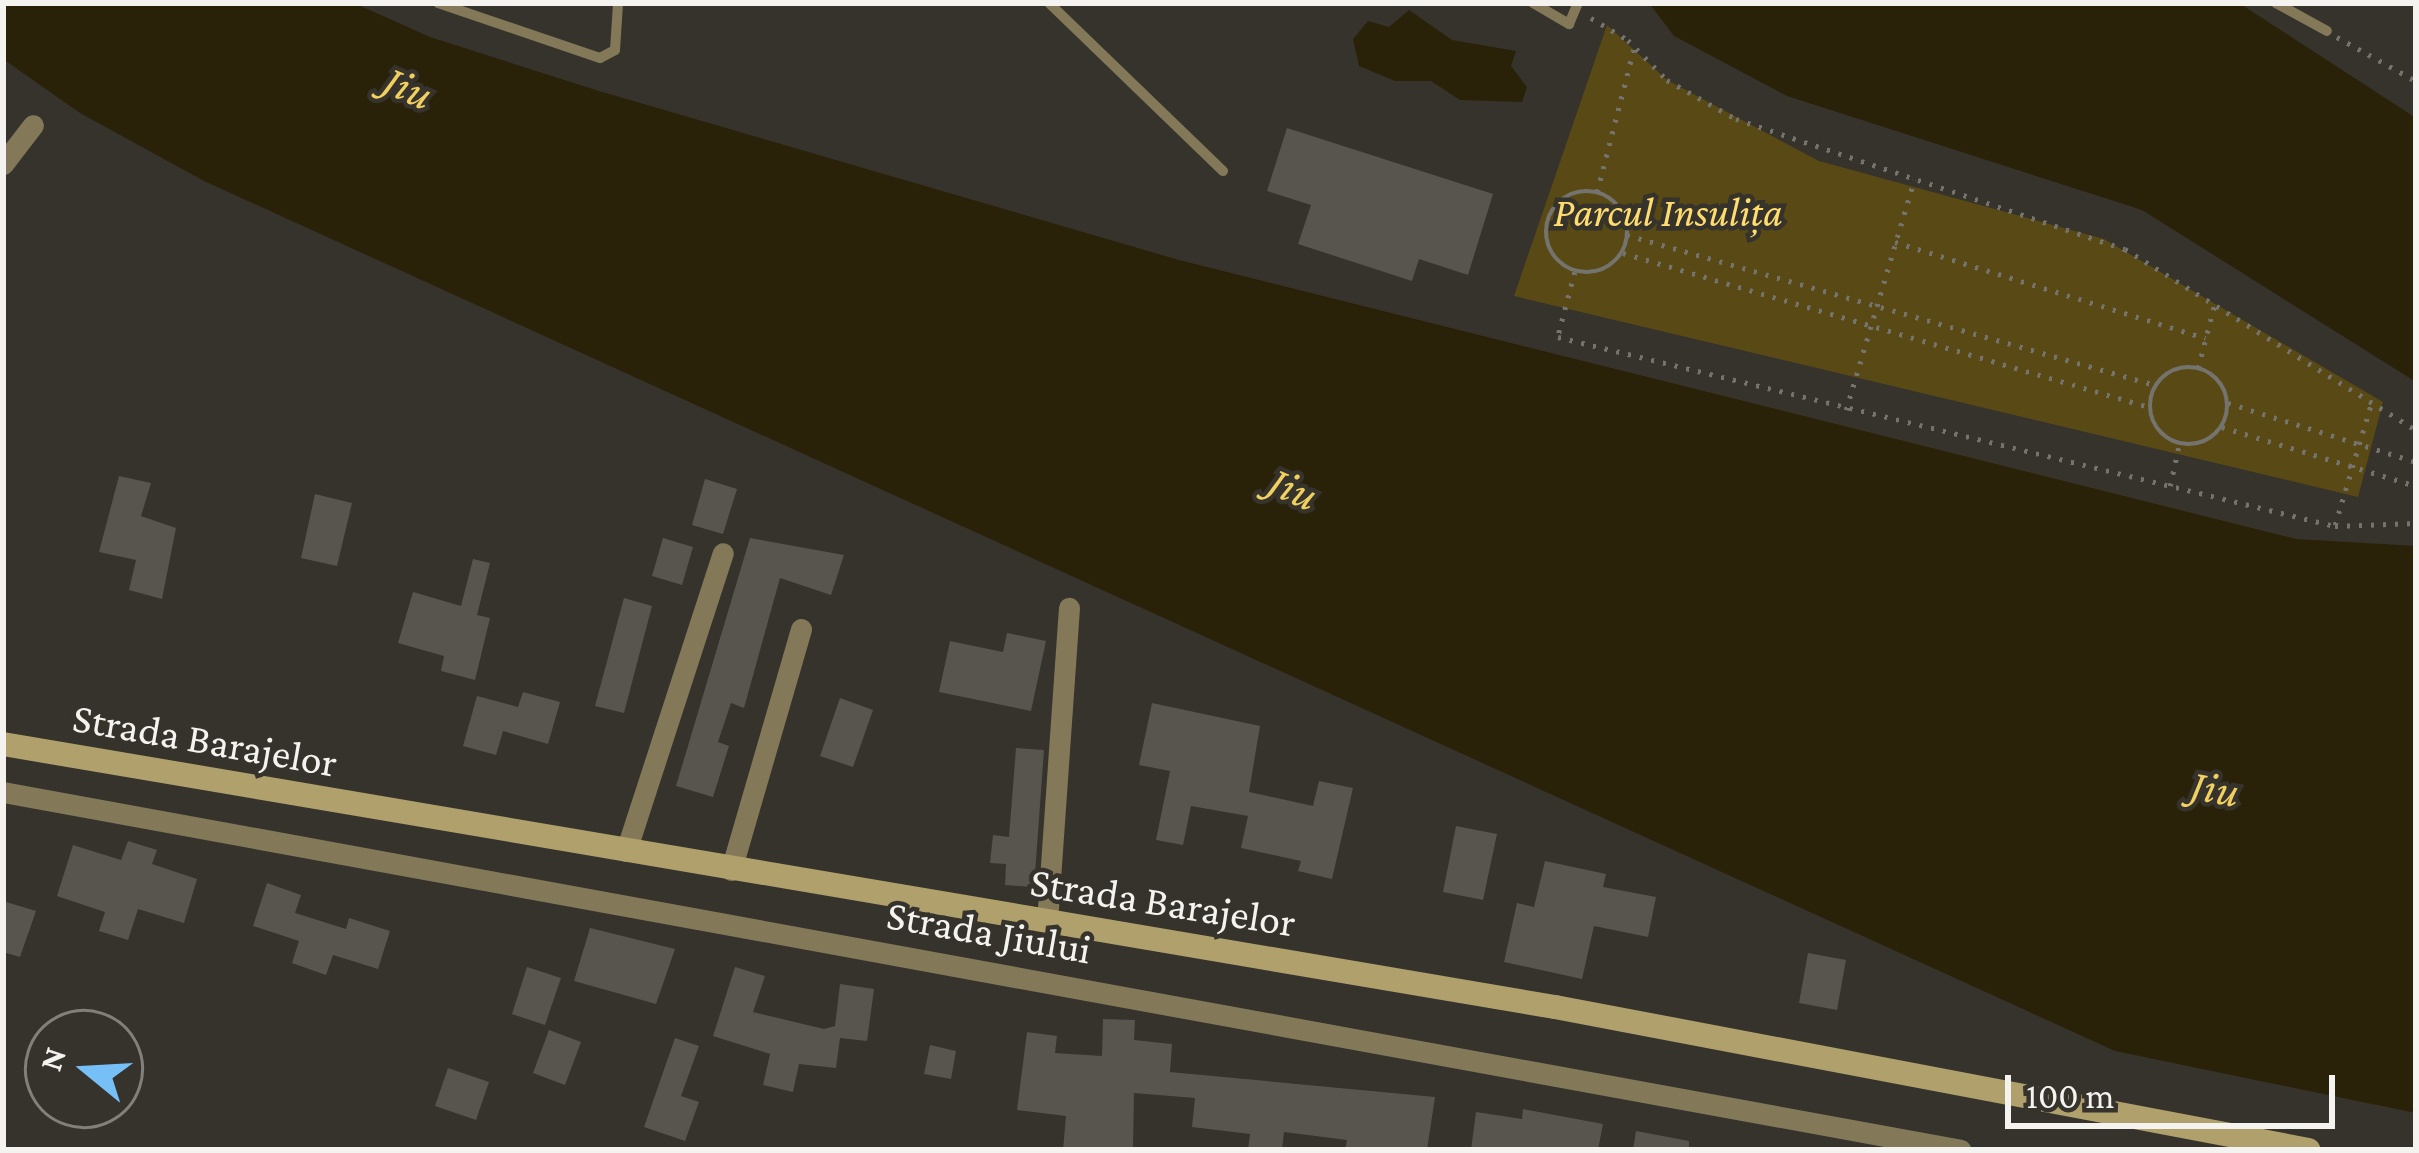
<!DOCTYPE html>
<html>
<head>
<meta charset="utf-8">
<style>
	body { margin:0 }
	#map { position:relative; width:2419px; height:1153px; overflow:hidden; background:#35332c; font-family:"Crimson Pro",serif }
	div>[style] { position:absolute }
	[style*='--x'] { left:calc(var(--x)*1px); top:calc(var(--y)*1px); width:calc(var(--w)*1px); rotate:calc(var(--a)*1deg) }
	.green>* { inset:0; background:#594914 }
	.water>* { inset:0; background:#2a2208 }
	.building>* { inset:0; background:#57554e }
	.path>* { height:4.5px; margin-top:-2.25px; transform-origin:0; background:repeating-linear-gradient(90deg,#75736d 0 3px,transparent 0 12px) }
	.path>.ring { margin:-2.25px; padding:0; box-sizing:content-box; background:none; border:4.5px solid #75736d; border-radius:50% }
	.service>* { height:10px; margin:-5px; padding:0 5px; transform-origin:5px; border-radius:5px; background:#837959 }
	.minor>* { height:21px; margin:-10.5px; padding:0 10.5px; transform-origin:10.5px; border-radius:10.5px; background:#837959 }
	.secondary>* { height:24px; margin:-12px; padding:0 12px; transform-origin:12px; border-radius:12px; background:#b0a06c }
	span { translate:-50% -50%; white-space:nowrap; text-align:center; line-height:1.15; -webkit-text-stroke:9px #35332c; paint-order:stroke }
	.park-label { font-size:42px; color:#fedc6d; font-style:italic }
	.street-label { font-size:42px; color:#f4f3ef }
	.water-label { font-size:45px; color:#f1d060; font-style:italic }
	.frame { position:absolute; inset:0; border:6px solid #f4f3ef; pointer-events:none }
	.north { position:absolute; left:24px; top:1009px; width:120px; height:120px; box-sizing:border-box; background:#35332c; border:3px solid #81807a; border-radius:50%; rotate:288deg; font-size:33px; font-weight:700; line-height:48px; text-align:center; color:#f4f3ef }
	.north::after { content:''; display:block; margin:auto; width:42px; height:54px; background:#77c0f7; clip-path:polygon(50% 0,100% 100%,50% 72%,0 100%) }
	.scale { position:absolute; left:2005px; top:1075px; width:330px; height:54px; box-sizing:border-box; border:6px solid #f4f3ef; border-top:0; padding-left:15px; font-size:36px; line-height:42px; white-space:nowrap; color:#f4f3ef; -webkit-text-stroke:9px #35332c; paint-order:stroke }
</style>
</head>
<body>
<div id="map">
	<div class="green">
		<div style="clip-path:polygon(1607px 25px,1667px 80px,1819px 161px,2104px 239px,2383px 402px,2358px 497px,1514px 296px)"></div>
	</div>
	<div class="water">
		<div style="clip-path:polygon(3px 3px,354px 3px,430px 37px,599px 91px,1179px 260px,2296px 539px,2416px 546px,2416px 1113px,2115px 1051px,204px 181px,80px 113px,3px 59px)"></div>
		<div style="clip-path:polygon(1649px 3px,2239px 3px,2416px 118px,2416px 382px,2142px 210px,1787px 96px,1674px 36px)"></div>
		<div style="clip-path:polygon(1409px 10px,1452px 40px,1516px 51px,1511px 66px,1527px 87px,1522px 102px,1460px 100px,1431px 81px,1395px 81px,1359px 66px,1353px 39px,1368px 21px,1389px 27px)"></div>
	</div>
	<div class="building">
		<div style="clip-path:polygon(1287px 128px,1493px 194px,1468px 275px,1419px 259px,1412px 281px,1298px 244px,1311px 205px,1267px 191px)"></div>
		<div style="clip-path:polygon(119px 476px,151px 483px,141px 516px,176px 528px,162px 599px,129px 590px,136px 560px,99px 552px)"></div>
		<div style="clip-path:polygon(705px 479px,737px 489px,723px 534px,692px 525px)"></div>
		<div style="clip-path:polygon(315px 494px,352px 503px,337px 566px,301px 558px)"></div>
		<div style="clip-path:polygon(663px 538px,693px 547px,682px 585px,652px 576px)"></div>
		<div style="clip-path:polygon(750px 538px,844px 555px,831px 595px,780px 578px,744px 708px,731px 703px,718px 742px,729px 746px,713px 797px,676px 786px)"></div>
		<div style="clip-path:polygon(473px 559px,490px 563px,477px 615px,490px 618px,475px 680px,441px 671px,444px 656px,398px 643px,413px 592px,461px 606px)"></div>
		<div style="clip-path:polygon(624px 598px,652px 606px,624px 713px,595px 706px)"></div>
		<div style="clip-path:polygon(1007px 633px,1046px 641px,1031px 711px,939px 692px,950px 641px,1003px 652px)"></div>
		<div style="clip-path:polygon(523px 692px,560px 702px,548px 744px,503px 731px,496px 755px,463px 746px,477px 696px,518px 707px)"></div>
		<div style="clip-path:polygon(840px 698px,873px 710px,853px 767px,820px 756px)"></div>
		<div style="clip-path:polygon(1152px 703px,1260px 726px,1249px 792px,1313px 806px,1319px 781px,1353px 788px,1332px 879px,1298px 871px,1301px 861px,1241px 848px,1248px 816px,1191px 806px,1183px 845px,1156px 840px,1170px 771px,1139px 765px)"></div>
		<div style="clip-path:polygon(1016px 748px,1044px 750px,1034px 887px,1005px 885px,1006px 864px,990px 863px,993px 835px,1009px 837px)"></div>
		<div style="clip-path:polygon(1456px 826px,1497px 834px,1483px 900px,1443px 892px)"></div>
		<div style="clip-path:polygon(128px 841px,157px 850px,152px 864px,197px 879px,184px 923px,138px 909px,128px 940px,99px 931px,105px 912px,57px 896px,73px 845px,121px 860px)"></div>
		<div style="clip-path:polygon(1545px 861px,1606px 874px,1603px 887px,1656px 897px,1648px 937px,1594px 926px,1582px 979px,1504px 962px,1517px 903px,1534px 907px)"></div>
		<div style="clip-path:polygon(267px 883px,301px 895px,295px 913px,346px 929px,349px 918px,390px 931px,378px 969px,333px 955px,326px 975px,292px 963px,299px 941px,253px 926px)"></div>
		<div style="clip-path:polygon(3px 901px,36px 911px,20px 957px,3px 952px)"></div>
		<div style="clip-path:polygon(590px 928px,675px 949px,656px 1004px,574px 981px)"></div>
		<div style="clip-path:polygon(1808px 953px,1846px 960px,1837px 1010px,1799px 1003px)"></div>
		<div style="clip-path:polygon(527px 967px,561px 978px,545px 1025px,512px 1014px)"></div>
		<div style="clip-path:polygon(735px 967px,765px 976px,753px 1012px,824px 1029px,835px 1026px,840px 984px,874px 989px,867px 1041px,840px 1038px,836px 1068px,799px 1064px,793px 1092px,763px 1085px,770px 1054px,713px 1036px)"></div>
		<div style="clip-path:polygon(1103px 1019px,1135px 1020px,1134px 1040px,1172px 1044px,1170px 1072px,1435px 1097px,1427px 1150px,1345px 1150px,1347px 1140px,1284px 1132px,1282px 1150px,1248px 1150px,1250px 1134px,1192px 1127px,1195px 1098px,1134px 1093px,1133px 1150px,1063px 1150px,1066px 1116px,1017px 1110px,1027px 1032px,1057px 1036px,1055px 1053px,1102px 1056px)"></div>
		<div style="clip-path:polygon(549px 1030px,581px 1042px,565px 1085px,533px 1073px)"></div>
		<div style="clip-path:polygon(675px 1038px,699px 1046px,681px 1096px,699px 1102px,685px 1141px,644px 1127px)"></div>
		<div style="clip-path:polygon(930px 1045px,956px 1051px,951px 1079px,924px 1074px)"></div>
		<div style="clip-path:polygon(448px 1068px,489px 1082px,476px 1120px,435px 1106px)"></div>
		<div style="clip-path:polygon(1523px 1109px,1603px 1124px,1598px 1150px,1471px 1150px,1476px 1112px,1522px 1119px)"></div>
		<div style="clip-path:polygon(1636px 1131px,1689px 1141px,1689px 1150px,1633px 1150px)"></div>
	</div>
	<div class="path">
		<div style="--x:1591;--y:18;--w:43;--a:30.7"></div>
		<div style="--x:1628;--y:40;--w:56;--a:45.7"></div>
		<div style="--x:1667;--y:80;--w:79;--a:29.5"></div>
		<div style="--x:1736;--y:119;--w:410;--a:18.5"></div>
		<div style="--x:2125;--y:249;--w:343;--a:31.9"></div>
		<div style="--x:2337;--y:37;--w:90;--a:29.1"></div>
		<div class="ring" style="left:1546px;top:191px;width:77.5px;height:77.5px"></div>
		<div style="--x:1597;--y:192;--w:149;--a:-75.6"></div>
		<div style="--x:1627;--y:235;--w:549;--a:15.86"></div>
		<div style="--x:1895;--y:242;--w:325;--a:17.2"></div>
		<div style="--x:1623;--y:253;--w:548;--a:16.32"></div>
		<div style="--x:1575;--y:272;--w:67;--a:104.7"></div>
		<div style="--x:1558;--y:337;--w:800;--a:13.67"></div>
		<div style="--x:2335;--y:526;--w:81;--a:-2.1"></div>
		<div class="ring" style="left:2150px;top:367px;width:73.5px;height:73.5px"></div>
		<div style="--x:2198;--y:368;--w:64;--a:-75.5"></div>
		<div style="--x:2228;--y:403;--w:197;--a:17.4"></div>
		<div style="--x:1846;--y:410;--w:240;--a:-73.5"></div>
		<div style="--x:2222;--y:427;--w:203;--a:16.9"></div>
		<div style="--x:2170;--y:486;--w:42;--a:-77.6"></div>
		<div style="--x:2335;--y:525;--w:126;--a:-73.4"></div>
	</div>
	<div class="service">
		<div style="--x:438;--y:3;--w:171;--a:18.8"></div>
		<div style="--x:600;--y:58;--w:17;--a:-28"></div>
		<div style="--x:615;--y:50;--w:47;--a:-86.3"></div>
		<div style="--x:1049;--y:3;--w:242;--a:44"></div>
		<div style="--x:1533;--y:3;--w:42;--a:30.3"></div>
		<div style="--x:1569;--y:24;--w:23;--a:-67"></div>
		<div style="--x:2276;--y:3;--w:58;--a:28.8"></div>
	</div>
	<div class="minor">
		<div style="--x:3;--y:164;--w:49;--a:-52.4"></div>
		<div style="--x:3;--y:792;--w:1990;--a:10.36"></div>
		<div style="--x:626;--y:851;--w:313;--a:-72"></div>
		<div style="--x:731;--y:870;--w:251;--a:-73.8"></div>
		<div style="--x:1047;--y:922;--w:315;--a:-86"></div>
	</div>
	<div class="secondary">
		<div style="--x:3;--y:744;--w:1574;--a:9.62"></div>
		<div style="--x:1555;--y:1007;--w:767;--a:10.74"></div>
	</div>
	<div class="park-label">
		<span style="left:1668px;top:212px">Parcul Insulița</span>
	</div>
	<div class="street-label">
		<span style="left:205px;top:740px;rotate:10deg">Strada Barajelor</span>
		<span style="left:1163px;top:902px;rotate:9deg">Strada Barajelor</span>
		<span style="left:989px;top:932px;rotate:10deg">Strada Jiului</span>
	</div>
	<div class="water-label">
		<span style="left:408px;top:88px;rotate:24deg">Jiu</span>
		<span style="left:1293px;top:489px;rotate:24deg">Jiu</span>
		<span style="left:2215px;top:789px;rotate:10deg">Jiu</span>
	</div>
	<div class="frame"></div>
	<div class="north">N</div>
	<div class="scale">100 m</div>
</div>
</body>
</html>
